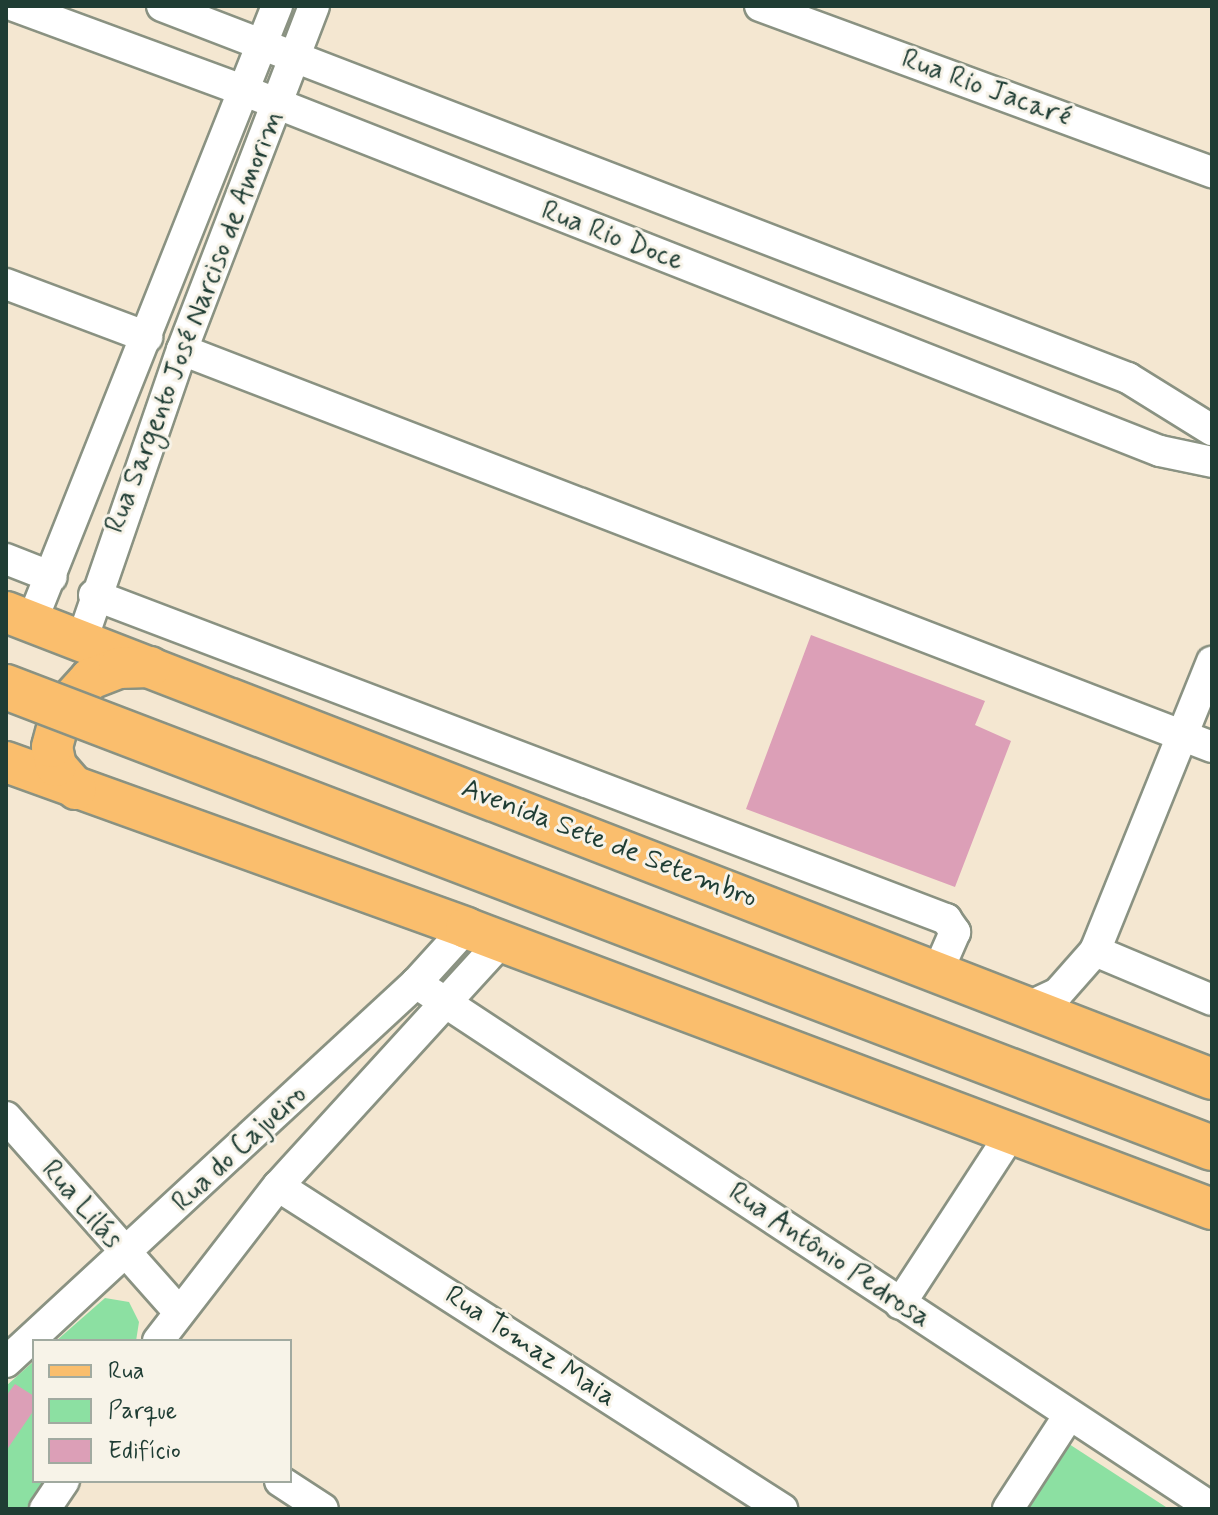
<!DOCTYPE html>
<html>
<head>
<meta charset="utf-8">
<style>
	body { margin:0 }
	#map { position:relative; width:1218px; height:1515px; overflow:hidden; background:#f4e7d1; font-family:Mynerve,sans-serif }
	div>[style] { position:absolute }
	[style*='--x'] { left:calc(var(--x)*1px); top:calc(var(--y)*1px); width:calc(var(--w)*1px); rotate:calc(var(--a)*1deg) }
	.green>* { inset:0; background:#8ce0a2 }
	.building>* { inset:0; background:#dc9fb7 }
	.roads { filter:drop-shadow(2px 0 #8a9282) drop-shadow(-2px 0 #8a9282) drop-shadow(0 2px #8a9282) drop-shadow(0 -2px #8a9282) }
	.minor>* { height:30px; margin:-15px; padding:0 15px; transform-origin:15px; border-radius:15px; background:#fff }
	.major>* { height:40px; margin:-20px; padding:0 20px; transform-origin:20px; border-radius:20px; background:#fabe6d }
	.bridges { filter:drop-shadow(2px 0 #8a9282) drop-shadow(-2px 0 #8a9282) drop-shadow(0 2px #8a9282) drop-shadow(0 -2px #8a9282) }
	.highway-bridge>* { height:44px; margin:-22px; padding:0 22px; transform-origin:22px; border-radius:22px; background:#fabe6d }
	span { translate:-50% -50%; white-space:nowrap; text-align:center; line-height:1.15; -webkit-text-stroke:6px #f7f3e8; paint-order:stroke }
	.street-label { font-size:28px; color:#1f3d34 }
	.frame { position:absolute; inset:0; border:8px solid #1f3d34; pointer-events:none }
	.legend { position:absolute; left:32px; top:1339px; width:260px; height:144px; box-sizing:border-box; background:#f7f3e8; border:2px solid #a1aaa0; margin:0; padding:10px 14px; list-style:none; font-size:24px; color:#1f3d34 }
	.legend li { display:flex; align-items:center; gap:16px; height:40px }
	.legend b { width:40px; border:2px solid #a1aaa0 }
</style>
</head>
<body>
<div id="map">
	<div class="green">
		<div style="clip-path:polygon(105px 1298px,129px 1302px,139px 1322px,136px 1341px,56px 1341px)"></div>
		<div style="clip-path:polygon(34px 1361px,34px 1481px,45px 1481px,26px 1509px,6px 1509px,6px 1386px)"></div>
		<div style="clip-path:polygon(1069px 1444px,1169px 1509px,1026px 1509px)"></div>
	</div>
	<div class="building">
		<div style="clip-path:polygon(811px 635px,985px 701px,975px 725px,1011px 741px,955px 887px,746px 809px)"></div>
		<div style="clip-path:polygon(15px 1384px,34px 1396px,34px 1410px,6px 1451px,6px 1396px)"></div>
	</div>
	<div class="roads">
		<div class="minor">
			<div style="--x:14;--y:6;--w:246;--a:20.2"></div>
			<div style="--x:245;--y:91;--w:983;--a:21.48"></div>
			<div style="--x:1160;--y:451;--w:53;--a:11.9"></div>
			<div style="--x:162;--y:6;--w:1035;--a:21.06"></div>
			<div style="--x:1128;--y:378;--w:99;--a:31.8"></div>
			<div style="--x:760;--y:6;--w:482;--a:20.2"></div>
			<div style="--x:6;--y:284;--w:151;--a:20.6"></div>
			<div style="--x:182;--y:350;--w:1104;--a:21.08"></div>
			<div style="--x:6;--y:559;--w:49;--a:21.4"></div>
			<div style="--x:94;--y:595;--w:912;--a:20.82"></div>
			<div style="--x:946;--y:919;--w:16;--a:55"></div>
			<div style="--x:955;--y:932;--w:43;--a:113.6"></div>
			<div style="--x:32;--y:621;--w:662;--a:-68.28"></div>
			<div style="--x:82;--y:640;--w:307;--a:-71"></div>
			<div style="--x:182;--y:350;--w:368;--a:-69"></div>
			<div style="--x:1095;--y:951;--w:127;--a:22.7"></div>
			<div style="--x:416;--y:983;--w:954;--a:33.41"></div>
			<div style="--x:1028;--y:1007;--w:33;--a:-25"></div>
			<div style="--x:1058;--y:993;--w:56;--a:-48.6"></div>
			<div style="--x:1095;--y:951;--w:312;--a:-68"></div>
			<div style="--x:6;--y:1117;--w:259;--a:48.4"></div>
			<div style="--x:278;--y:1186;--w:599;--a:32.65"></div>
			<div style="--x:900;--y:1304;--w:202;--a:-56.9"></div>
			<div style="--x:158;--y:1341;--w:196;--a:-52.3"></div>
			<div style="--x:278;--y:1186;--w:331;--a:-47.6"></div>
			<div style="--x:6;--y:1362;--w:558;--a:-42.75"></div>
			<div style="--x:416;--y:983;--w:74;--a:-47.7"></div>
			<div style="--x:280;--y:1481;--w:51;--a:33.1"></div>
			<div style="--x:45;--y:1509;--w:34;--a:-56"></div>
			<div style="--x:1008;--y:1509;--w:112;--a:-57"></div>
		</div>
		<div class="major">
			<div style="--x:6;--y:612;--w:1293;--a:21.17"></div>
			<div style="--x:6;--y:762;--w:489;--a:19.8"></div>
			<div style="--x:466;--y:928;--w:797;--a:20.64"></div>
			<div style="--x:76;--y:789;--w:30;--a:-131"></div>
			<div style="--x:56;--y:766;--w:19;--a:-102"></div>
			<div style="--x:52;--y:747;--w:38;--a:-75"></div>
			<div style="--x:62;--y:710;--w:42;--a:-47.9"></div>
			<div style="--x:90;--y:679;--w:31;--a:-21"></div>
			<div style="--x:119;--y:668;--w:31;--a:-2"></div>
		</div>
	</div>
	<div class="bridges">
		<div class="highway-bridge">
			<div style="--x:6;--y:687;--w:1291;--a:20.92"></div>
		</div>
	</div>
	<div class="street-label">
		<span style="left:986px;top:89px;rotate:20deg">Rua Rio Jacaré</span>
		<span style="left:612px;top:237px;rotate:21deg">Rua Rio Doce</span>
		<span style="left:195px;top:322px;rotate:-69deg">Rua Sargento José Narciso de Amorim</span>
		<span style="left:609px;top:844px;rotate:21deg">Avenida Sete de Setembro</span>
		<span style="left:240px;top:1149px;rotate:-43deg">Rua do Cajueiro</span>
		<span style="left:81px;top:1205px;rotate:49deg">Rua Lilás</span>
		<span style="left:829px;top:1256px;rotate:34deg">Rua Antônio Pedrosa</span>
		<span style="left:530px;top:1347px;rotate:33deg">Rua Tomaz Maia</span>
	</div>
	<div class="frame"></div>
	<ul class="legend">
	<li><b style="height:10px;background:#fabe6d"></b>Rua</li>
	<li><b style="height:22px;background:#8ce0a2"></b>Parque</li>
	<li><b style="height:22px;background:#dc9fb7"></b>Edifício</li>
	</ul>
</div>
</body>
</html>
